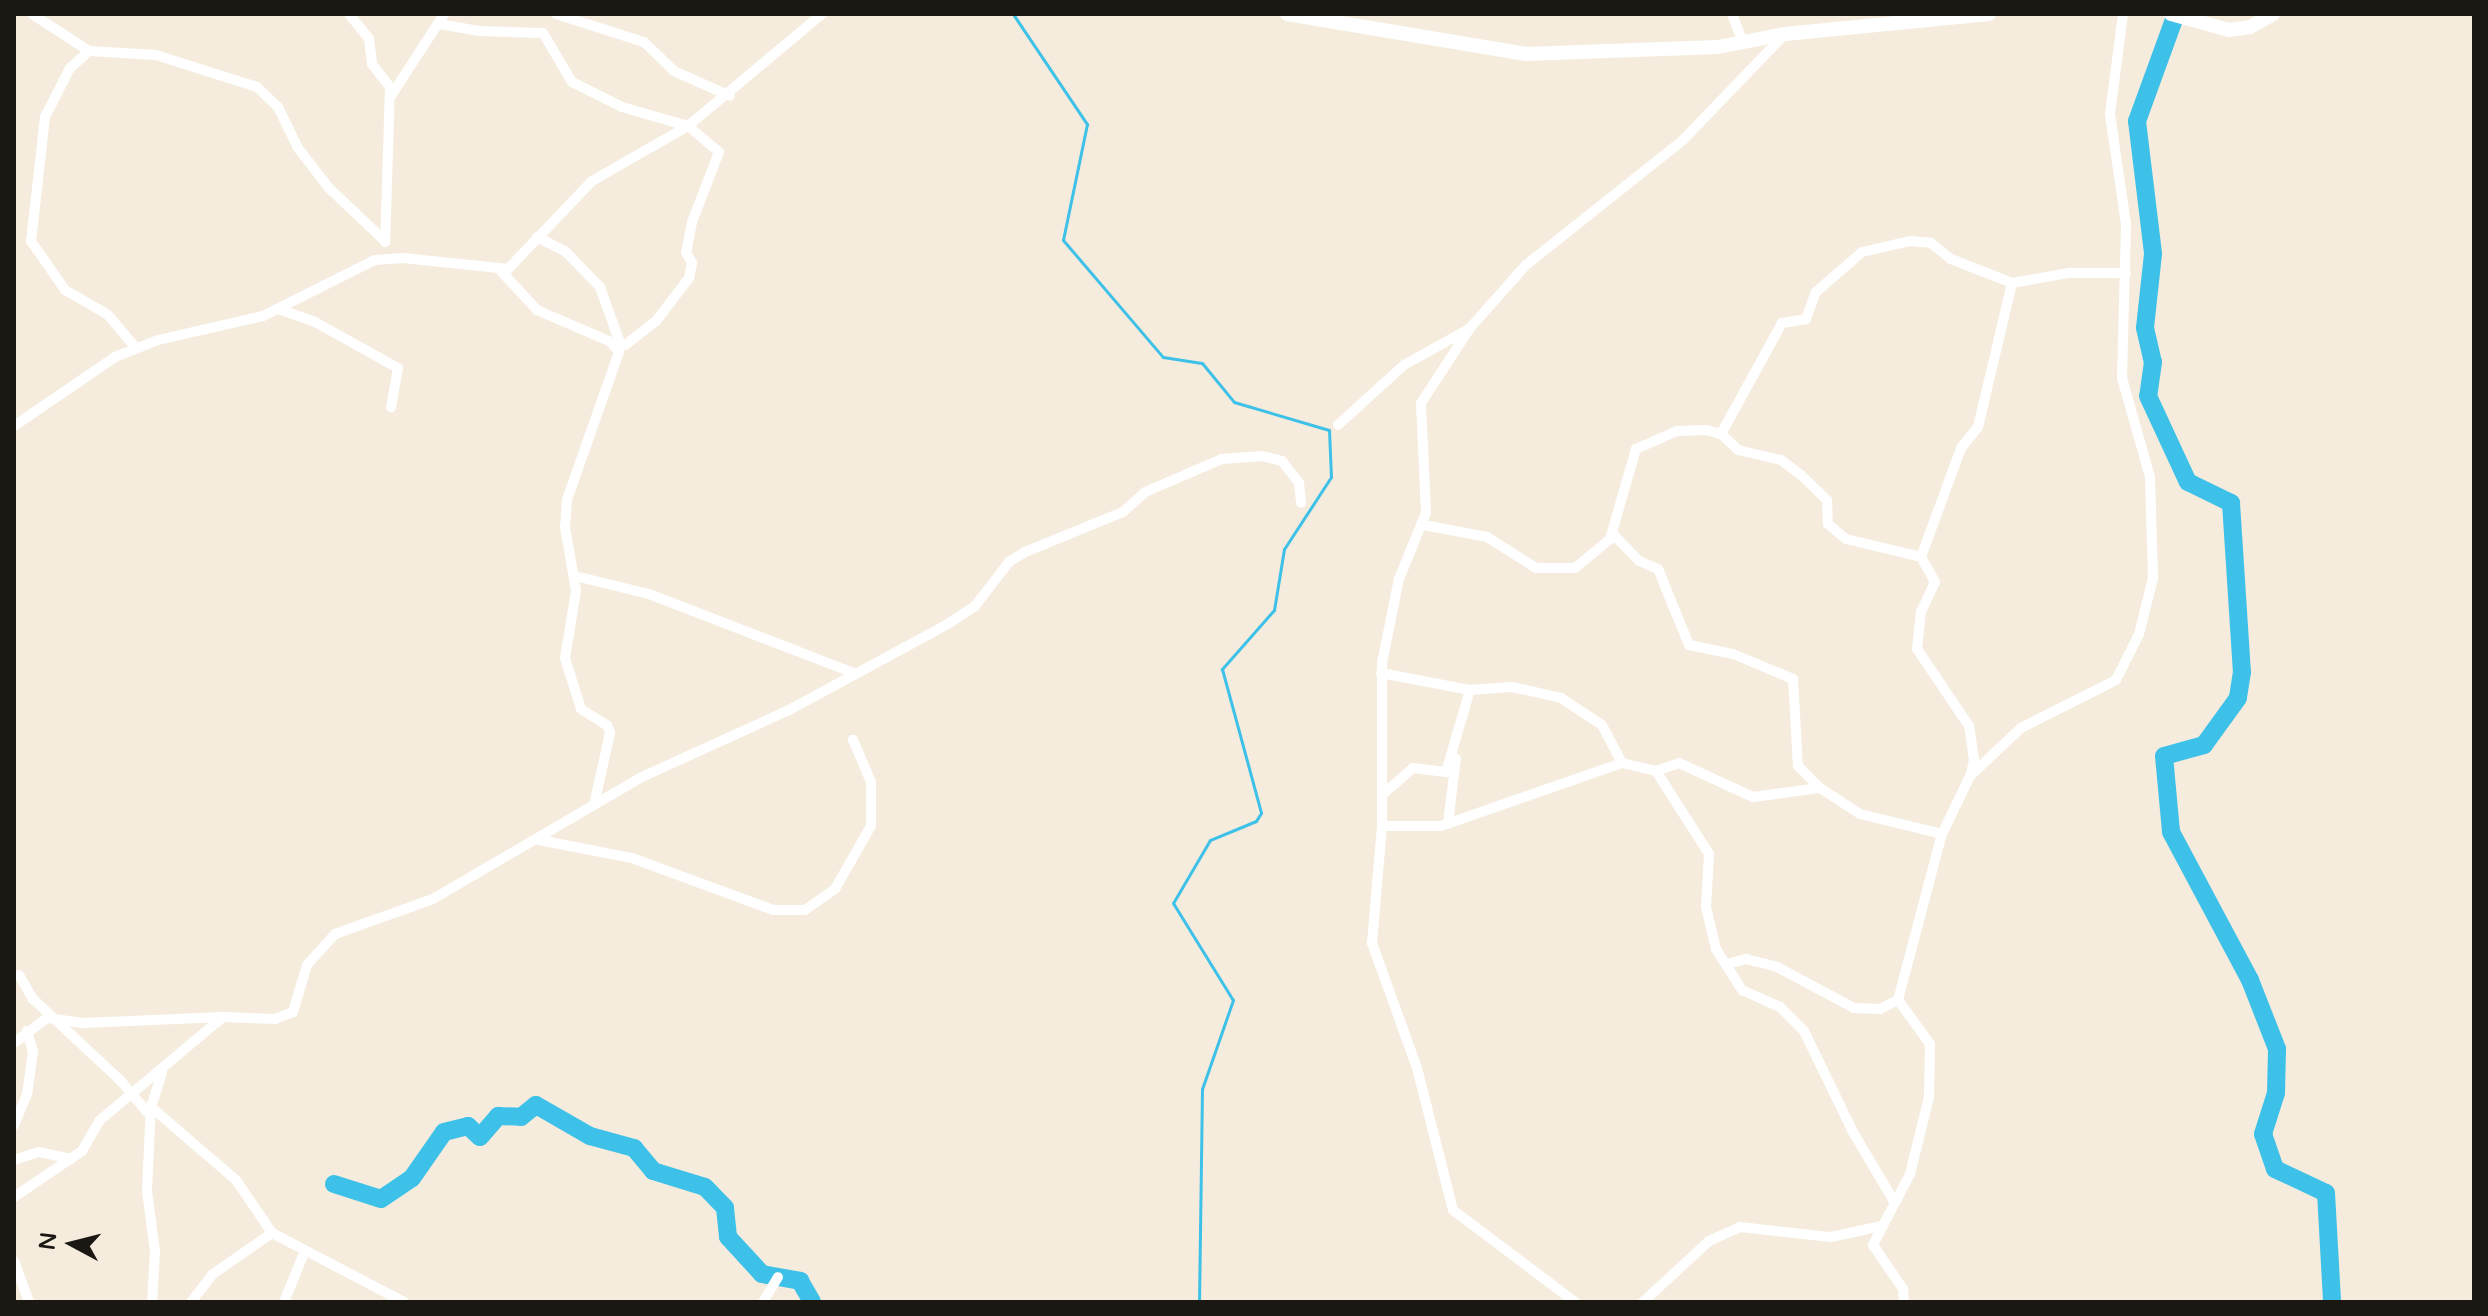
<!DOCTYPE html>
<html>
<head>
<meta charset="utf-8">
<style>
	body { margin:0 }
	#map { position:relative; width:2488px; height:1316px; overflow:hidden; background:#f5ecdd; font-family:"Varela Round",sans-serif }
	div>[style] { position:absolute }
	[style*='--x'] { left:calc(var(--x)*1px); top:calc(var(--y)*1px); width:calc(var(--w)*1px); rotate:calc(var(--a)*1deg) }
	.stream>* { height:3px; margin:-1.5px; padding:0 1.5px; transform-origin:1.5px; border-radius:1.5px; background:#3ec1e8 }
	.river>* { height:18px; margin:-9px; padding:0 9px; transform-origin:9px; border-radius:9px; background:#3ec1e8 }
	.street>* { height:10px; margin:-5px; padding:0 5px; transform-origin:5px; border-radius:5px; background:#fff }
	.secondary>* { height:14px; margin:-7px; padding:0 7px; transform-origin:7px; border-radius:7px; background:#fff }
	span { translate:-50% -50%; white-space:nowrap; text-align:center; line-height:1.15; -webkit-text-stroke:7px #f5ecdd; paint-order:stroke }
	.frame { position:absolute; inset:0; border:16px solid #1b1813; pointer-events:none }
	.north { position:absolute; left:32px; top:1204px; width:80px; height:80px; -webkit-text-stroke:6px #f5ecdd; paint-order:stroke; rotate:277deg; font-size:22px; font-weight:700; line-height:32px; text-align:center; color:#1b1813 }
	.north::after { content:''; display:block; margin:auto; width:28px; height:36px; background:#1b1813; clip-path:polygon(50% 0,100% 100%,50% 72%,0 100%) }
</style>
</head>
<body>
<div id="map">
	<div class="stream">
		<div style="--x:1013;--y:14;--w:133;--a:56.1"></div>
		<div style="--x:1087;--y:124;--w:118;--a:101.7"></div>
		<div style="--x:1063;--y:240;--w:154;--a:49.5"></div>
		<div style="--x:1163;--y:357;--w:39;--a:9"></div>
		<div style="--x:1202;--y:363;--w:50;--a:50.6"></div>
		<div style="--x:1234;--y:402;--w:99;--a:16.4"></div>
		<div style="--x:1329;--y:430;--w:47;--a:87.6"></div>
		<div style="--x:1331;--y:477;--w:86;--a:123.1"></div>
		<div style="--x:1284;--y:549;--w:62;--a:99.3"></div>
		<div style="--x:1274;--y:610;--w:79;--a:131.4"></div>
		<div style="--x:1222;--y:669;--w:149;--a:74.8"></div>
		<div style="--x:1261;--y:813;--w:9;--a:122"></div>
		<div style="--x:1256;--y:821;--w:50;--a:157.6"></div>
		<div style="--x:1210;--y:840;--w:73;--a:120.4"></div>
		<div style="--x:1173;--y:903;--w:114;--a:58.3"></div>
		<div style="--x:1233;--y:1000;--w:94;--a:109.2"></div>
		<div style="--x:1202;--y:1089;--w:213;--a:90.8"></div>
	</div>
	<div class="river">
		<div style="--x:2176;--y:14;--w:114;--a:110"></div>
		<div style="--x:2137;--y:121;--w:134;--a:83.1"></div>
		<div style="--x:2153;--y:254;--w:74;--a:96.2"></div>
		<div style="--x:2145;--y:328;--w:35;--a:77"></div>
		<div style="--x:2153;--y:362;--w:34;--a:98"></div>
		<div style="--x:2148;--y:396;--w:95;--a:65.1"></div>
		<div style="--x:2188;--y:482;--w:48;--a:26"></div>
		<div style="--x:2231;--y:503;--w:169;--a:86.3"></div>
		<div style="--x:2242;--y:672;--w:26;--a:99"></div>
		<div style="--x:2238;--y:698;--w:58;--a:125.9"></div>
		<div style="--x:2204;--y:745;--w:41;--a:164.6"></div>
		<div style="--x:2164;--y:756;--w:76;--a:84.7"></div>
		<div style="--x:2171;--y:832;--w:168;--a:61.9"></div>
		<div style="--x:2250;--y:980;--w:74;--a:68.6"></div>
		<div style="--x:2277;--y:1049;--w:44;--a:91.3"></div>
		<div style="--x:2276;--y:1093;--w:43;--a:107.6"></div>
		<div style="--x:2263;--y:1134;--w:37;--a:71"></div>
		<div style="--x:2275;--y:1169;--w:56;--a:25.2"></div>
		<div style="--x:2326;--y:1193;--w:109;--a:86.8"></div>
		<div style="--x:334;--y:1184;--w:49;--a:17.7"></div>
		<div style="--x:381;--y:1199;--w:37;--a:-34"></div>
		<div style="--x:412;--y:1178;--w:56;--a:-55.2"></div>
		<div style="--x:444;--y:1132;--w:25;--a:-14"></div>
		<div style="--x:468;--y:1126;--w:16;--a:43"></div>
		<div style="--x:480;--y:1137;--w:28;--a:-49"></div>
		<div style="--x:498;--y:1116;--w:23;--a:2"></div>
		<div style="--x:521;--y:1117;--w:19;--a:-39"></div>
		<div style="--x:536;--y:1105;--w:62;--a:29.9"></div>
		<div style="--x:590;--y:1136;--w:46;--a:15.3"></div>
		<div style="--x:634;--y:1148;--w:30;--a:50"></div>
		<div style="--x:653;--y:1171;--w:54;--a:17.1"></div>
		<div style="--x:705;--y:1187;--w:29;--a:46"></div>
		<div style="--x:725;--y:1208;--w:29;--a:84"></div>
		<div style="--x:728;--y:1237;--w:50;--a:47.4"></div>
		<div style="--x:762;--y:1274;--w:39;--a:10"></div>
		<div style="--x:800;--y:1281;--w:24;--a:60"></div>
	</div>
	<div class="street">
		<div style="--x:32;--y:14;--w:68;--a:33"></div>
		<div style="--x:89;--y:51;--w:67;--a:3.4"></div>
		<div style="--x:156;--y:55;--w:106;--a:17.6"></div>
		<div style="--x:257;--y:87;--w:29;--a:44"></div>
		<div style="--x:278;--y:107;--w:46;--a:64"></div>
		<div style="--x:298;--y:148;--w:49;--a:52.4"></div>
		<div style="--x:328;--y:187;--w:79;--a:43.5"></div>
		<div style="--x:349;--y:14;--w:32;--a:51"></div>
		<div style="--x:369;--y:39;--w:25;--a:83"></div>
		<div style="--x:372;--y:64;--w:29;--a:52"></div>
		<div style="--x:390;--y:87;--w:155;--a:91.8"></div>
		<div style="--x:556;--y:14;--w:92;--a:17.7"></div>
		<div style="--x:644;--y:42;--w:42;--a:44"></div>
		<div style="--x:674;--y:71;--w:61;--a:24.1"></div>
		<div style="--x:1732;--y:14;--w:31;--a:69"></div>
		<div style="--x:439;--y:24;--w:40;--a:10"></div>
		<div style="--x:478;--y:31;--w:65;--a:1.8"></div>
		<div style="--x:543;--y:33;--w:57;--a:59.4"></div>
		<div style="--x:572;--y:82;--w:56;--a:26.6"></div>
		<div style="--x:622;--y:107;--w:69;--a:16.1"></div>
		<div style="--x:688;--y:126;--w:40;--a:40"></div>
		<div style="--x:719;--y:152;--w:75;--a:111.1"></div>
		<div style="--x:692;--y:222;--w:31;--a:101"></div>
		<div style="--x:686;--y:252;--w:13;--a:61"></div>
		<div style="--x:692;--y:263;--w:15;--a:101"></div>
		<div style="--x:689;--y:278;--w:54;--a:127.5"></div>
		<div style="--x:656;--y:321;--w:39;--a:142"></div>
		<div style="--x:625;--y:345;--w:12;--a:-166"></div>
		<div style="--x:89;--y:51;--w:25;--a:138"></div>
		<div style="--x:70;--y:68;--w:55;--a:117"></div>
		<div style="--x:45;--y:117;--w:125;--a:96.4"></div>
		<div style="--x:31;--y:241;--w:60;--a:55.2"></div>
		<div style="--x:65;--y:290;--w:48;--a:29.7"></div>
		<div style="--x:107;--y:314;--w:45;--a:49.5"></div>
		<div style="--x:391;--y:96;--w:98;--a:-57.1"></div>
		<div style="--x:537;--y:237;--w:33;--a:27"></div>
		<div style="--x:566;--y:252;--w:49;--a:45.8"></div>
		<div style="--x:600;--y:287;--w:59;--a:70.3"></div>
		<div style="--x:501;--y:271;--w:53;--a:47.3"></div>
		<div style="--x:537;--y:310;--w:81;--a:23.4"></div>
		<div style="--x:611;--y:342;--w:13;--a:51"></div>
		<div style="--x:619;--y:352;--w:157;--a:109.4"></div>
		<div style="--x:567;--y:500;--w:27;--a:94"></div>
		<div style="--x:565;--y:527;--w:65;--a:80.2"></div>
		<div style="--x:576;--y:591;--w:68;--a:99.3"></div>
		<div style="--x:565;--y:658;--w:53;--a:72.6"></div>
		<div style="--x:581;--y:709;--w:31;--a:32"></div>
		<div style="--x:607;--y:725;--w:9;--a:69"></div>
		<div style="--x:610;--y:733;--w:74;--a:102.5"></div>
		<div style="--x:278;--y:309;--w:39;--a:19"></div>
		<div style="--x:315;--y:322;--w:95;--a:29"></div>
		<div style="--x:398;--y:368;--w:40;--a:100"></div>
		<div style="--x:1338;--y:425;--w:89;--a:-42.3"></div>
		<div style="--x:1404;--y:365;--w:74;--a:-29"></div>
		<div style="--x:14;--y:426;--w:122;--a:-34.3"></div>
		<div style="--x:115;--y:357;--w:46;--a:-21.6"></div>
		<div style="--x:158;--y:340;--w:108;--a:-12.9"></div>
		<div style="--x:263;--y:316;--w:125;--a:-26.6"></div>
		<div style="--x:375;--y:260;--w:28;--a:-4"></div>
		<div style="--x:403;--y:258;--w:106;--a:6"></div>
		<div style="--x:508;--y:269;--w:122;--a:-46.3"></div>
		<div style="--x:592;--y:181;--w:111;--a:-29.8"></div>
		<div style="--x:688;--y:126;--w:175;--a:-39.9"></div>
		<div style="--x:1721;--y:434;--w:127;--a:-61.2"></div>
		<div style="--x:1782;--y:323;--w:24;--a:-9"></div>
		<div style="--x:1806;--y:319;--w:29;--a:-70"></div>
		<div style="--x:1816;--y:292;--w:61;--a:-41"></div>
		<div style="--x:1862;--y:252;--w:49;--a:-12.9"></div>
		<div style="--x:1910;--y:241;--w:21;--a:5"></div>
		<div style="--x:1931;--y:243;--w:26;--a:39"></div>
		<div style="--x:1951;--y:259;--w:66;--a:21.5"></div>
		<div style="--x:2012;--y:283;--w:58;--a:-10"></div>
		<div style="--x:2069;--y:273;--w:57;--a:0"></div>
		<div style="--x:1423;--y:525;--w:65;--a:10.6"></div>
		<div style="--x:1487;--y:537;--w:58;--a:32.3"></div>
		<div style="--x:1536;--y:568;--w:39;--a:0"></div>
		<div style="--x:1575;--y:568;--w:45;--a:-39.6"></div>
		<div style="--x:1610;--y:539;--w:94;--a:-73.9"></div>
		<div style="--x:1636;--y:449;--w:45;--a:-23.7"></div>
		<div style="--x:1677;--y:431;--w:29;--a:-2"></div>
		<div style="--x:1706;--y:430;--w:16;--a:15"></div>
		<div style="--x:1721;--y:434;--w:23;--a:43"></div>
		<div style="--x:1738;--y:450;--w:44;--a:13.1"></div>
		<div style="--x:1781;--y:460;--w:25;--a:37"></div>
		<div style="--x:1801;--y:475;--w:36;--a:44"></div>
		<div style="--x:1827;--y:500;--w:24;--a:88"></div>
		<div style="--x:1828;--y:524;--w:23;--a:40"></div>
		<div style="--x:1846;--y:539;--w:77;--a:13.5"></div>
		<div style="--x:1613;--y:534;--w:37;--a:46"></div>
		<div style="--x:1639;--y:561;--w:21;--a:23"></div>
		<div style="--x:1658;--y:569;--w:82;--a:67.8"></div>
		<div style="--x:1689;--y:645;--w:45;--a:11.6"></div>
		<div style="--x:1733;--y:654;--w:65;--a:22.6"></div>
		<div style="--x:1793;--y:679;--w:87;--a:86.7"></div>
		<div style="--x:1798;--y:766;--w:31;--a:45"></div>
		<div style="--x:575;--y:576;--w:76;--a:13.7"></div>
		<div style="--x:649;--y:594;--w:222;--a:21.1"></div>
		<div style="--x:1381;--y:673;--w:91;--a:10.8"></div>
		<div style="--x:1470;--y:690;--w:42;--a:-4.1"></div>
		<div style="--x:1512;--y:687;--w:50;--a:12.7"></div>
		<div style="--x:1561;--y:698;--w:49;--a:33.4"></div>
		<div style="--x:1602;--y:725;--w:43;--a:62.2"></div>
		<div style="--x:1622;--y:763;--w:35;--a:13"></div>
		<div style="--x:1656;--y:771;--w:98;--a:57.4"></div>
		<div style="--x:1709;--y:854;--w:53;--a:93.2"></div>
		<div style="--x:1706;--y:907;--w:43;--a:76.6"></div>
		<div style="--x:1716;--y:949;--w:49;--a:57.6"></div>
		<div style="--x:1742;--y:990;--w:42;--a:24.1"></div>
		<div style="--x:1780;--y:1007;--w:34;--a:45"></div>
		<div style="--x:1804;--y:1031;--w:112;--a:64.1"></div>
		<div style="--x:1853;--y:1132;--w:82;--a:59.4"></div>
		<div style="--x:1656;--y:771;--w:24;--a:-19"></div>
		<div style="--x:1679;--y:763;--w:81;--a:24.7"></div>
		<div style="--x:1753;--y:797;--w:68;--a:-7.7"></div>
		<div style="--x:1820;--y:788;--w:48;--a:33"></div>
		<div style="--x:1860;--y:814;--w:84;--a:13.7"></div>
		<div style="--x:1971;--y:774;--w:14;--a:-78"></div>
		<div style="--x:1974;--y:760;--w:34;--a:-98"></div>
		<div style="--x:1969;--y:726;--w:93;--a:-124"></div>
		<div style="--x:1917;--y:649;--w:37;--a:-84"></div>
		<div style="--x:1921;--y:612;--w:33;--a:-65"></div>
		<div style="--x:1935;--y:582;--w:29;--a:-119"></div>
		<div style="--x:1921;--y:557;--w:116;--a:-69.8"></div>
		<div style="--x:1961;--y:448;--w:27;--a:-51"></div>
		<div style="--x:1978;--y:427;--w:148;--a:-76.7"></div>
		<div style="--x:1382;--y:795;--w:41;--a:-41.1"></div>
		<div style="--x:1413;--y:768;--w:33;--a:7"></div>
		<div style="--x:1446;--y:772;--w:85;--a:-73.7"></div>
		<div style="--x:1448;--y:824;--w:66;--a:-83.1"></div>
		<div style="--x:1382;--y:826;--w:59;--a:0"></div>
		<div style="--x:1441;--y:826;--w:192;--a:-19.2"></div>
		<div style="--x:539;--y:840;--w:95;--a:11"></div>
		<div style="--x:632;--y:858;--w:150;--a:20.2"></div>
		<div style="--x:773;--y:910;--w:32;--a:0"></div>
		<div style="--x:805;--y:910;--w:37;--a:-35"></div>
		<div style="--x:835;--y:889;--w:73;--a:-60.3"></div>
		<div style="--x:871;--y:826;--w:44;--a:-90"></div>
		<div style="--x:871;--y:782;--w:46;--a:-113.2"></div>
		<div style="--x:1727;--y:964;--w:20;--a:-15"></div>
		<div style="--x:1746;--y:959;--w:32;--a:14"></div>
		<div style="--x:1777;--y:967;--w:87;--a:28"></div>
		<div style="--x:1854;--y:1008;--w:26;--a:2"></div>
		<div style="--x:1880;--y:1009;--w:20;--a:-27"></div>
		<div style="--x:19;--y:975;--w:28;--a:60"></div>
		<div style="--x:33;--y:999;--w:119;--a:43"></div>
		<div style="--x:120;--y:1080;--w:43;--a:49.7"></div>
		<div style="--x:14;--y:1043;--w:41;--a:-37.1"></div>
		<div style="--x:47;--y:1018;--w:36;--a:8"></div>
		<div style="--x:83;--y:1023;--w:140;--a:-2.5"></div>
		<div style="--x:162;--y:1072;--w:37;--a:107"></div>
		<div style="--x:151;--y:1107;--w:112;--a:40.7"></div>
		<div style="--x:236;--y:1180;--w:64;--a:55.8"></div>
		<div style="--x:272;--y:1233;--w:149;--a:27.6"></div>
		<div style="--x:151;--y:1105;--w:86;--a:92.7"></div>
		<div style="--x:147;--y:1191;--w:62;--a:82.5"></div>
		<div style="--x:155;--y:1252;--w:50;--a:93.4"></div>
		<div style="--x:14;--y:1125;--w:33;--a:-67"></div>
		<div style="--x:27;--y:1095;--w:43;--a:-82.1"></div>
		<div style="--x:33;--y:1052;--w:22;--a:-106"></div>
		<div style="--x:14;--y:1160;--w:26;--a:-18"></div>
		<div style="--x:39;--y:1152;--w:33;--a:12"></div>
		<div style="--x:14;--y:1197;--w:82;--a:-34.1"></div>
		<div style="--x:82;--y:1151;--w:34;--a:-60"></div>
		<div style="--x:99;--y:1121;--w:162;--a:-40"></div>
		<div style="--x:223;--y:1017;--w:52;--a:2.2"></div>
		<div style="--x:275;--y:1019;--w:19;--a:-21"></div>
		<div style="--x:293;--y:1012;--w:49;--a:-73.4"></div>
		<div style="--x:307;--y:965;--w:42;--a:-47.9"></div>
		<div style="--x:335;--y:934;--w:104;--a:-19.7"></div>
		<div style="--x:433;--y:899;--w:242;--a:-30.3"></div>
		<div style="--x:642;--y:777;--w:162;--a:-24.5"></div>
		<div style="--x:789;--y:710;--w:179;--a:-28.4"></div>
		<div style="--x:946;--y:625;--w:35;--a:-33"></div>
		<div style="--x:975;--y:606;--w:56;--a:-52.3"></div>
		<div style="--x:1009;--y:562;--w:19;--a:-32"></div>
		<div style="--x:1025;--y:552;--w:106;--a:-22.2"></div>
		<div style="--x:1123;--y:512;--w:30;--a:-42"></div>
		<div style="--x:1145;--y:492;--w:84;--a:-23.2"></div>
		<div style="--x:1222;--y:459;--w:40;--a:-4.3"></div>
		<div style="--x:1262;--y:456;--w:21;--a:14"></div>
		<div style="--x:1282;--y:461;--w:28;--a:52"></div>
		<div style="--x:1299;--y:483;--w:20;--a:84"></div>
		<div style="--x:14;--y:1261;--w:44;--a:69.9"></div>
		<div style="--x:191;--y:1302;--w:36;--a:-52"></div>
		<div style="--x:213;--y:1274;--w:72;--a:-34.8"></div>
		<div style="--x:284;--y:1302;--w:53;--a:-67.8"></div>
		<div style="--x:763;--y:1302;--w:29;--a:-59"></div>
		<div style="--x:1575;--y:1302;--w:153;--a:-143"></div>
		<div style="--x:1453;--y:1210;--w:146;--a:-104.2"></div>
		<div style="--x:1417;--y:1068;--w:133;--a:-109.8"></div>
		<div style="--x:1372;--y:943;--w:117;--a:-85.1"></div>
		<div style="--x:1382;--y:826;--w:163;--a:-90"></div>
		<div style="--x:1382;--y:663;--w:86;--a:-78.6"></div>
		<div style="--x:1399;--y:579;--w:71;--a:-67.8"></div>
		<div style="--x:1426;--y:513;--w:110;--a:-92.6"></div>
		<div style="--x:1421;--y:403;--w:90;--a:-56.8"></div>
		<div style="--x:1470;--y:328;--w:84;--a:-48.4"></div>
		<div style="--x:1526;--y:265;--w:201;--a:-38.5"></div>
		<div style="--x:1683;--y:140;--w:147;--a:-46.1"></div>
		<div style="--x:1643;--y:1302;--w:90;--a:-42.7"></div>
		<div style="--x:1709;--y:1241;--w:34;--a:-24"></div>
		<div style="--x:1740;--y:1227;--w:92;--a:6.3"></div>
		<div style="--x:1831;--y:1237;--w:51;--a:-12.4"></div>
		<div style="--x:1904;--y:1302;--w:13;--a:-94"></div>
		<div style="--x:1903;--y:1289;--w:53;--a:-124.3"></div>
		<div style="--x:1873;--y:1245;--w:80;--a:-62.5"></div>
		<div style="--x:1910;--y:1174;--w:79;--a:-76.1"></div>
		<div style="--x:1929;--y:1097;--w:53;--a:-88.9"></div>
		<div style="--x:1930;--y:1044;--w:54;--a:-126"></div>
		<div style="--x:1898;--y:1000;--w:172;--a:-75.2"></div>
		<div style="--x:1942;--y:834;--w:64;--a:-64.2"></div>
		<div style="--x:1970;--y:776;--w:70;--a:-43.3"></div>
		<div style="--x:2021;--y:728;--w:106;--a:-26.8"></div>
		<div style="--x:2116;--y:680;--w:51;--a:-63.4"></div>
		<div style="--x:2139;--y:634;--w:58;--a:-76"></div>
		<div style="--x:2153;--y:578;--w:101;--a:-91.7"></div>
		<div style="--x:2150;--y:477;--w:103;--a:-105.8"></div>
		<div style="--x:2122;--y:378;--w:154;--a:-88.5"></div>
		<div style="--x:2126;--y:224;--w:111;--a:-98.3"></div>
		<div style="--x:2110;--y:114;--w:101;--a:-82.6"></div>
	</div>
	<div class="secondary">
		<div style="--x:1287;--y:14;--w:241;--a:9.5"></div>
		<div style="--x:1525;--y:54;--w:193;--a:-2.1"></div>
		<div style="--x:1718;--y:47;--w:68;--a:-11"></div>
		<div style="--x:1785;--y:34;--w:205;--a:-5.6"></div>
		<div style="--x:2171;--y:14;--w:60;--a:15.4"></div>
		<div style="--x:2229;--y:30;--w:21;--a:-8"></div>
		<div style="--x:2250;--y:27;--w:26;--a:-29"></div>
	</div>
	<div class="frame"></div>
	<div class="north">N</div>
</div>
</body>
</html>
